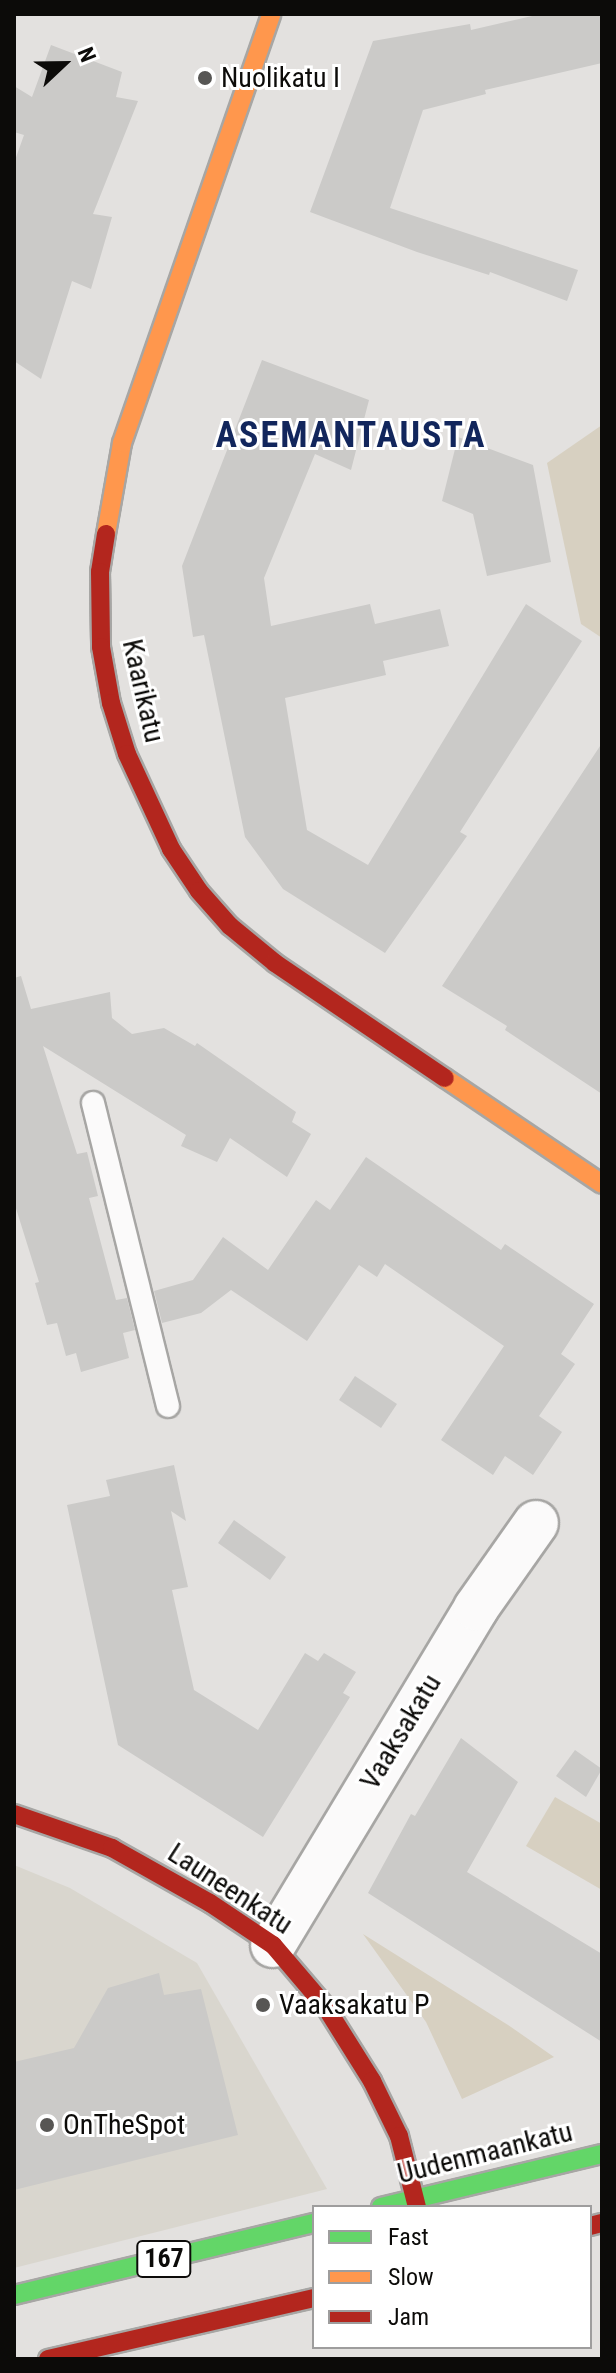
<!DOCTYPE html>
<html>
<head>
<meta charset="utf-8">
<style>
	body { margin:0 }
	#map { position:relative; width:616px; height:2373px; overflow:hidden; background:#e3e1df; font-family:"Roboto Condensed",sans-serif }
	div>[style] { position:absolute }
	[style*='--x'] { left:calc(var(--x)*1px); top:calc(var(--y)*1px); width:calc(var(--w)*1px); rotate:calc(var(--a)*1deg) }
	.built>* { inset:0; background:#d9d6ce }
	.green>* { inset:0; background:#d7d0c1 }
	.building>* { inset:0; background:#cbcac8 }
	.roads { filter:drop-shadow(2px 0 #a7a6a4) drop-shadow(-2px 0 #a7a6a4) drop-shadow(0 2px #a7a6a4) drop-shadow(0 -2px #a7a6a4) }
	.lane>* { height:22px; margin:-11px; padding:0 11px; transform-origin:11px; border-radius:11px; background:#fbfafa }
	.street>* { height:44px; margin:-22px; padding:0 22px; transform-origin:22px; border-radius:22px; background:#fbfafa }
	.fast>* { height:18px; margin:-9px; padding:0 9px; transform-origin:9px; border-radius:9px; background:#63d668 }
	.slow>* { height:18px; margin:-9px; padding:0 9px; transform-origin:9px; border-radius:9px; background:#ff974d }
	.jam>* { height:18px; margin:-9px; padding:0 9px; transform-origin:9px; border-radius:9px; background:#b3261e }
	.dots>* { width:22px; height:22px; translate:-50% -50%; box-sizing:border-box; border:4px solid #fff; border-radius:50% }
	span { translate:-50% -50%; white-space:nowrap; text-align:center; line-height:1.15; -webkit-text-stroke:6px #fff; paint-order:stroke }
	.shield-label span { padding:2px 6px; background:#fff; border:2px solid; border-radius:6px; -webkit-text-stroke-width:0 }
	.shield-label { font-size:26px; color:#0c0b09; font-weight:700 }
	.poi-label { font-size:28px; color:#0c0b09 }
	.left { translate:0 -50%; text-align:left }
	.street-label { font-size:28px; color:#0c0b09 }
	.district-label { font-size:36px; color:#12265c; font-weight:700; letter-spacing:2px }
	.frame { position:absolute; inset:0; border:16px solid #0c0b09; pointer-events:none }
	.legend { position:absolute; left:312px; top:2205px; width:280px; height:144px; box-sizing:border-box; background:#fff; border:2px solid #9e9d9d; margin:0; padding:10px 14px; list-style:none; font-size:24px; color:#0c0b09 }
	.legend li { display:flex; align-items:center; gap:16px; height:40px }
	.legend b { width:40px; border:2px solid #9e9d9d }
	.north { position:absolute; left:24px; top:24px; width:80px; height:80px; -webkit-text-stroke:6px #fff; paint-order:stroke; rotate:68deg; font-size:22px; font-weight:700; line-height:32px; text-align:center; color:#0c0b09 }
	.north::after { content:''; display:block; margin:auto; width:28px; height:36px; background:#0c0b09; clip-path:polygon(50% 0,100% 100%,50% 72%,0 100%) }
</style>
</head>
<body>
<div id="map">
	<div class="built">
		<div style="clip-path:polygon(14px 1865px,70px 1888px,197px 1963px,327px 2189px,14px 2268px)"></div>
	</div>
	<div class="green">
		<div style="clip-path:polygon(602px 425px,602px 638px,581px 624px,547px 463px)"></div>
		<div style="clip-path:polygon(555px 1797px,602px 1824px,602px 1890px,526px 1846px)"></div>
		<div style="clip-path:polygon(363px 1934px,511px 2027px,554px 2057px,462px 2099px,426px 2022px)"></div>
	</div>
	<div class="building">
		<div style="clip-path:polygon(541px 14px,602px 14px,602px 63px,485px 90px,486px 94px,423px 110px,390px 208px,578px 270px,567px 301px,490px 272px,489px 275px,417px 252px,310px 212px,373px 41px,470px 24px,471px 30px)"></div>
		<div style="clip-path:polygon(51px 45px,122px 72px,116px 97px,138px 101px,93px 214px,112px 217px,91px 289px,72px 281px,41px 379px,14px 361px,14px 163px,24px 135px,14px 132px,14px 86px,32px 97px)"></div>
		<div style="clip-path:polygon(262px 360px,369px 400px,351px 470px,315px 454px,264px 578px,271px 626px,370px 604px,375px 624px,440px 609px,449px 646px,383px 661px,386px 675px,285px 698px,307px 830px,368px 865px,526px 604px,582px 641px,460px 832px,467px 836px,385px 953px,283px 889px,245px 837px,204px 635px,193px 637px,182px 566px)"></div>
		<div style="clip-path:polygon(458px 437px,533px 465px,551px 562px,487px 576px,473px 514px,442px 501px)"></div>
		<div style="clip-path:polygon(602px 743px,602px 1094px,505px 1030px,507px 1026px,442px 986px)"></div>
		<div style="clip-path:polygon(21px 976px,31px 1009px,110px 992px,112px 1018px,132px 1034px,164px 1028px,195px 1046px,197px 1043px,296px 1112px,292px 1122px,311px 1134px,287px 1177px,230px 1138px,217px 1162px,181px 1146px,186px 1135px,43px 1046px,77px 1154px,87px 1152px,98px 1196px,89px 1198px,116px 1300px,127px 1298px,135px 1330px,123px 1333px,129px 1358px,81px 1372px,76px 1353px,66px 1356px,57px 1323px,47px 1325px,35px 1283px,39px 1282px,14px 1202px,14px 978px)"></div>
		<div style="clip-path:polygon(366px 1157px,501px 1250px,505px 1244px,594px 1304px,561px 1354px,575px 1364px,539px 1416px,562px 1432px,533px 1475px,505px 1456px,493px 1475px,441px 1440px,504px 1346px,385px 1264px,377px 1277px,359px 1265px,307px 1341px,231px 1290px,201px 1313px,162px 1323px,154px 1291px,193px 1280px,223px 1237px,268px 1270px,316px 1200px,330px 1210px)"></div>
		<div style="clip-path:polygon(355px 1376px,397px 1404px,381px 1428px,339px 1400px)"></div>
		<div style="clip-path:polygon(174px 1465px,186px 1521px,171px 1511px,188px 1587px,172px 1590px,194px 1690px,258px 1730px,305px 1653px,318px 1661px,324px 1653px,356px 1672px,343px 1693px,350px 1697px,263px 1837px,118px 1745px,67px 1505px,110px 1496px,106px 1480px)"></div>
		<div style="clip-path:polygon(234px 1520px,286px 1557px,270px 1580px,218px 1543px)"></div>
		<div style="clip-path:polygon(461px 1738px,518px 1782px,467px 1872px,602px 1954px,602px 2042px,368px 1893px,411px 1814px,415px 1816px)"></div>
		<div style="clip-path:polygon(575px 1750px,602px 1769px,586px 1797px,556px 1776px)"></div>
		<div style="clip-path:polygon(159px 1973px,164px 1995px,201px 1989px,238px 2135px,14px 2190px,14px 2062px,74px 2048px,108px 1988px)"></div>
	</div>
	<div class="roads">
		<div class="lane">
			<div style="--x:93;--y:1103;--w:312;--a:76.1"></div>
		</div>
		<div class="street">
			<div style="--x:273;--y:1945;--w:393;--a:-58.9"></div>
			<div style="--x:476;--y:1608;--w:104;--a:-54.8"></div>
		</div>
		<div class="fast">
			<div style="--x:381;--y:2207;--w:227;--a:-13.5"></div>
			<div style="--x:14;--y:2295;--w:309;--a:-13.5"></div>
		</div>
		<div class="slow">
			<div style="--x:106;--y:534;--w:92;--a:-80"></div>
			<div style="--x:122;--y:443;--w:454;--a:-70.8"></div>
			<div style="--x:445;--y:1078;--w:189;--a:34"></div>
		</div>
		<div class="jam">
			<div style="--x:106;--y:534;--w:38;--a:99"></div>
			<div style="--x:100;--y:572;--w:75;--a:89.2"></div>
			<div style="--x:101;--y:647;--w:57;--a:79.9"></div>
			<div style="--x:111;--y:703;--w:53;--a:72.6"></div>
			<div style="--x:127;--y:754;--w:105;--a:65.1"></div>
			<div style="--x:171;--y:849;--w:50;--a:56.3"></div>
			<div style="--x:199;--y:891;--w:47;--a:48.5"></div>
			<div style="--x:230;--y:926;--w:58;--a:39.4"></div>
			<div style="--x:275;--y:963;--w:205;--a:34.1"></div>
			<div style="--x:14;--y:1814;--w:104;--a:19.1"></div>
			<div style="--x:112;--y:1848;--w:112;--a:29.3"></div>
			<div style="--x:210;--y:1903;--w:76;--a:33.7"></div>
			<div style="--x:273;--y:1945;--w:80;--a:49.6"></div>
			<div style="--x:325;--y:2006;--w:89;--a:57.9"></div>
			<div style="--x:372;--y:2081;--w:61;--a:63.9"></div>
			<div style="--x:399;--y:2136;--w:73;--a:75.8"></div>
			<div style="--x:590;--y:2226;--w:12;--a:-14"></div>
			<div style="--x:48;--y:2359;--w:273;--a:-12.9"></div>
		</div>
	</div>
	<div class="dots">
		<div style="left:205px;top:78px;background:#575654"></div>
		<div style="left:263px;top:2005px;background:#575654"></div>
		<div style="left:47px;top:2125px;background:#575654"></div>
	</div>
	<div class="shield-label">
		<span style="left:164px;top:2259px">167</span>
	</div>
	<div class="poi-label">
		<span class="left" style="left:221px;top:78px">Nuolikatu I</span>
		<span class="left" style="left:279px;top:2005px">Vaaksakatu P</span>
		<span class="left" style="left:63px;top:2125px">OnTheSpot</span>
	</div>
	<div class="street-label">
		<span style="left:143px;top:691px;rotate:77deg">Kaarikatu</span>
		<span style="left:401px;top:1732px;rotate:-59deg">Vaaksakatu</span>
		<span style="left:230px;top:1889px;rotate:33deg">Launeenkatu</span>
		<span style="left:485px;top:2153px;rotate:-14deg">Uudenmaankatu</span>
	</div>
	<div class="district-label">
		<span style="left:351px;top:436px">ASEMANTAUSTA</span>
	</div>
	<div class="frame"></div>
	<ul class="legend">
	<li><b style="height:10px;background:#63d668"></b>Fast</li>
	<li><b style="height:10px;background:#ff974d"></b>Slow</li>
	<li><b style="height:10px;background:#b3261e"></b>Jam</li>
	</ul>
	<div class="north">N</div>
</div>
</body>
</html>
